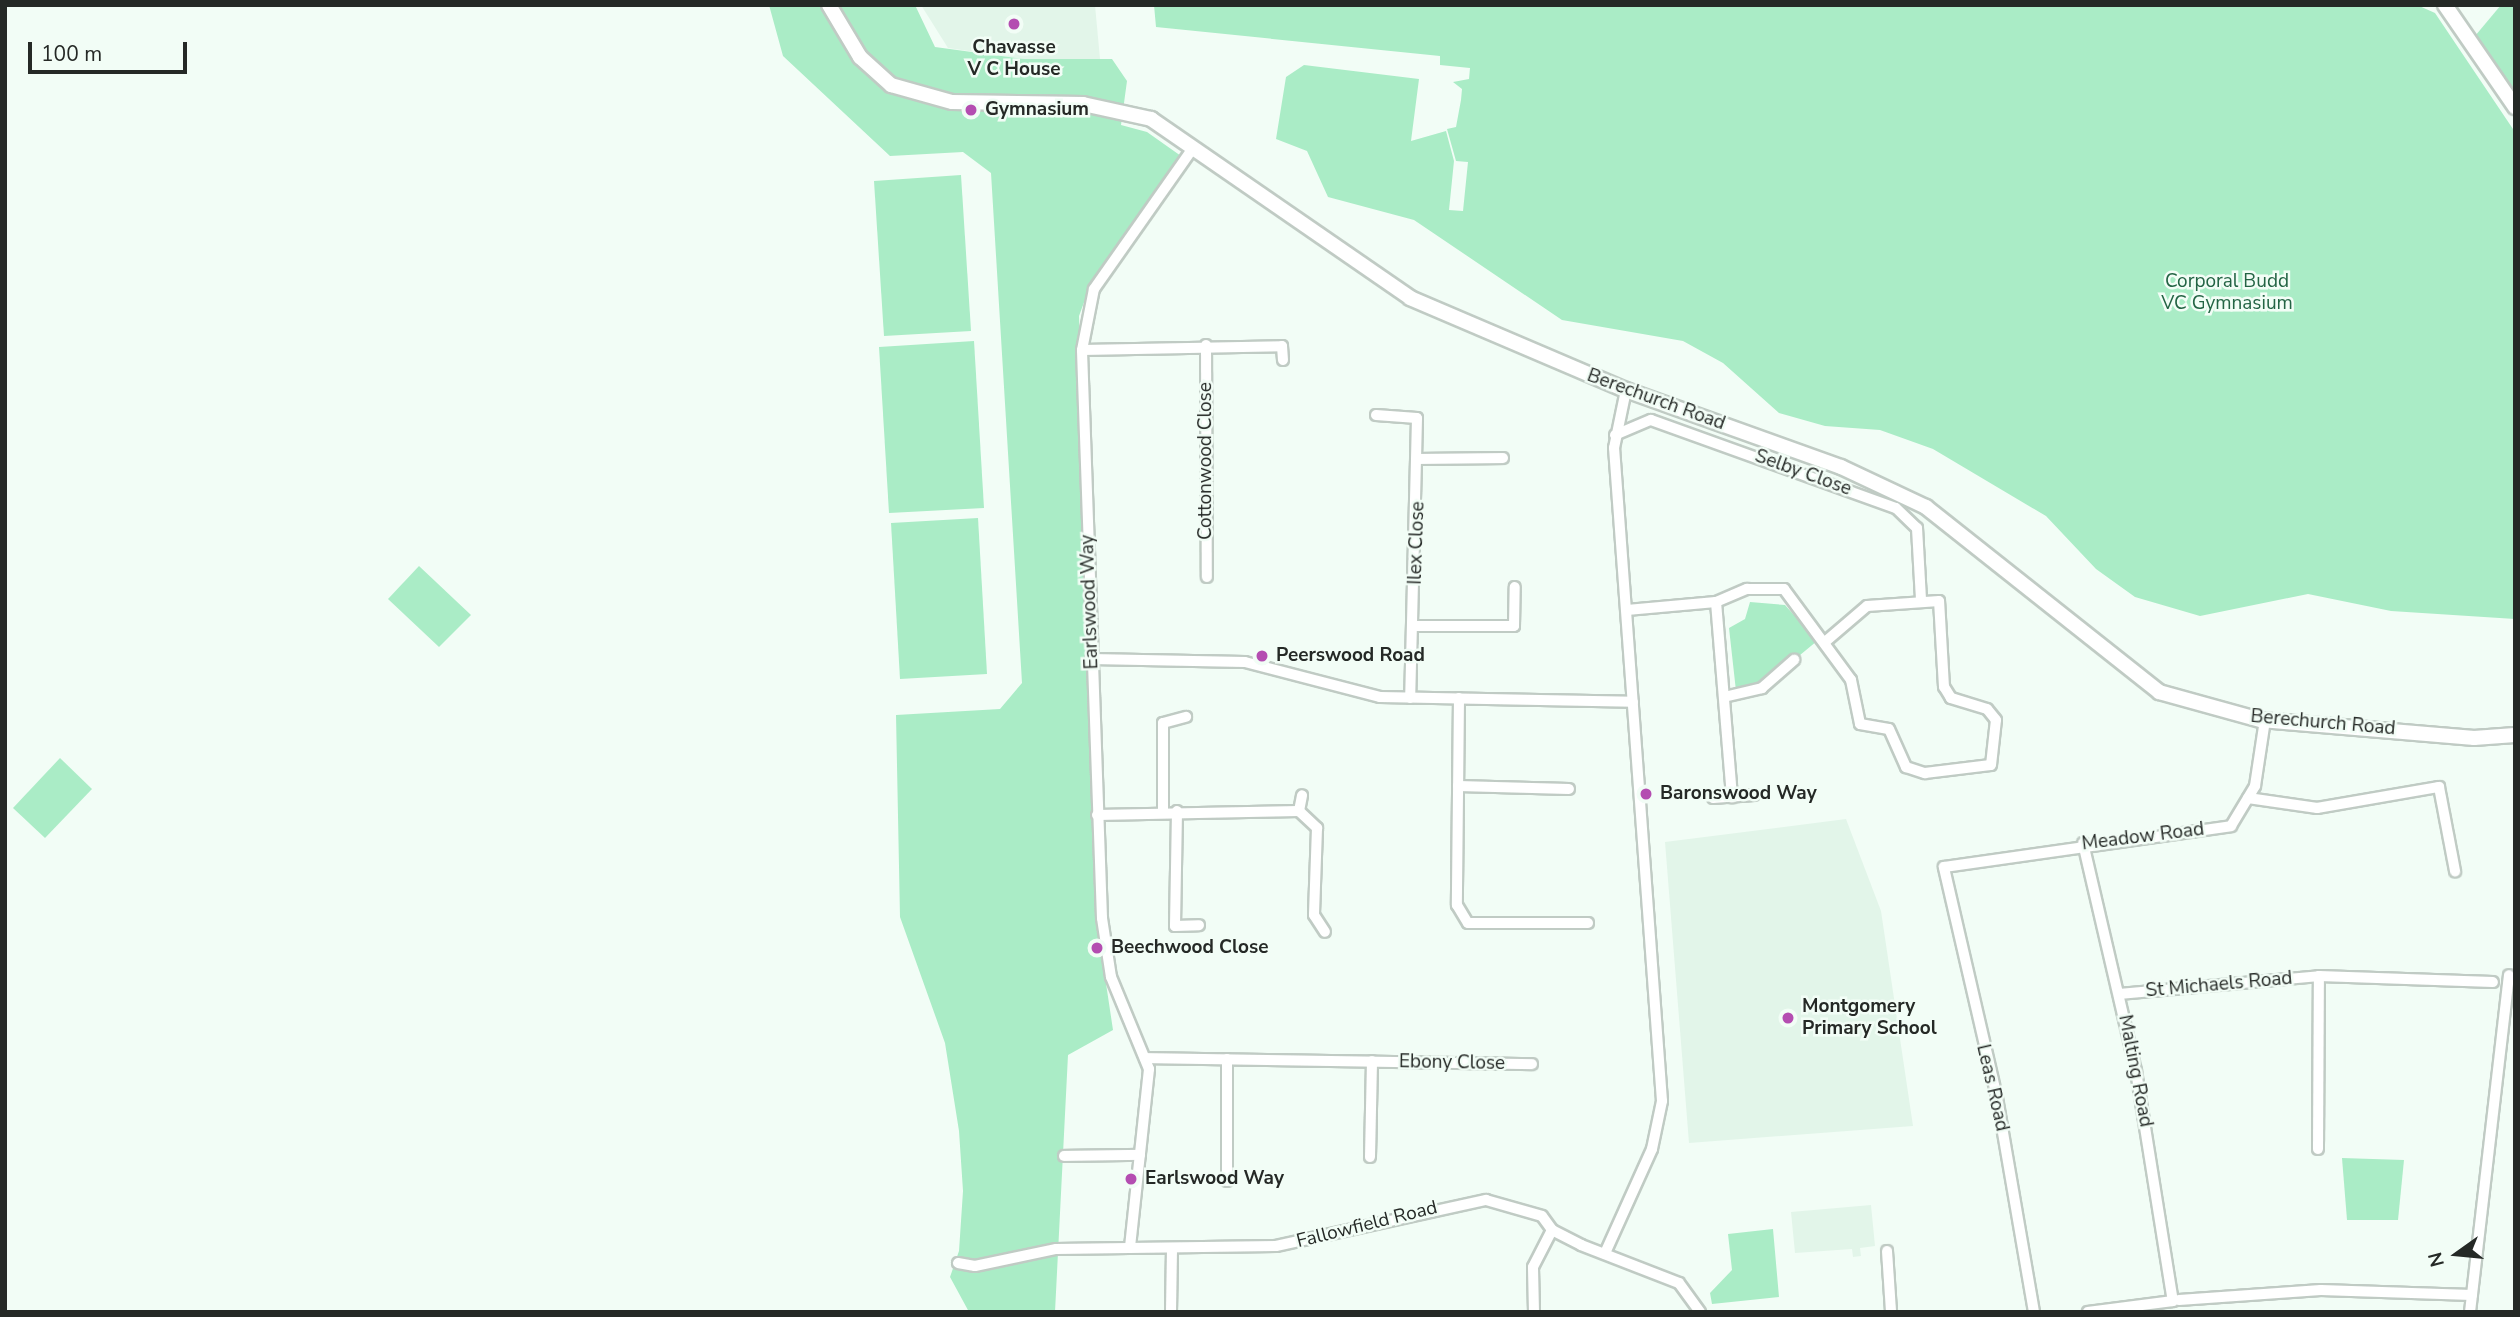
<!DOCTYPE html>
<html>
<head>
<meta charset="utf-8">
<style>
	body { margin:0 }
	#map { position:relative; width:2520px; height:1317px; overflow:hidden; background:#f2fdf6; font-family:"Nunito Sans",sans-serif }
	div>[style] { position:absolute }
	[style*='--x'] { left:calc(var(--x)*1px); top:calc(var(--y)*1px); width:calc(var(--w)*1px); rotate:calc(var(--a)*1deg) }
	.built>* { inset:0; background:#e2f5e9 }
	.green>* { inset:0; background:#aaecc6 }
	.roads { filter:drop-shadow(2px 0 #c0cbc4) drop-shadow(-2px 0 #c0cbc4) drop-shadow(0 2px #c0cbc4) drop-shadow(0 -2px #c0cbc4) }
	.street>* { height:10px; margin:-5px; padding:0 5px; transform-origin:5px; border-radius:5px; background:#fff }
	.secondary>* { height:14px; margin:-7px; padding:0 7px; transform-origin:7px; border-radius:7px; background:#fff }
	.dots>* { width:19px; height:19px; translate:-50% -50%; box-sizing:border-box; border:4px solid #f2fdf6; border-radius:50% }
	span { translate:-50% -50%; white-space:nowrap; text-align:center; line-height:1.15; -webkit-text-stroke:5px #f2fdf6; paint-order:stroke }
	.poi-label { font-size:19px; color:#252926; font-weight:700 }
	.left { translate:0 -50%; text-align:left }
	.park-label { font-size:19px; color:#236444 }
	.street-label { font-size:19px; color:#252926 }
	.frame { position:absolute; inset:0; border:7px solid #252926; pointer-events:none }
	.north { position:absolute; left:2422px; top:1219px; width:70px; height:70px; -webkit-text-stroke:5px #f2fdf6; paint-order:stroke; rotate:255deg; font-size:19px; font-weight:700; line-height:28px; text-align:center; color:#252926 }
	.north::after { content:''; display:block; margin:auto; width:24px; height:32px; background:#252926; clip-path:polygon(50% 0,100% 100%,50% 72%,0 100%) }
	.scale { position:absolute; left:28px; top:42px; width:159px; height:32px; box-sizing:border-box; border:4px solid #252926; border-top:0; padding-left:9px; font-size:21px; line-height:24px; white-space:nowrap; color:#252926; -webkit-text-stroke:5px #f2fdf6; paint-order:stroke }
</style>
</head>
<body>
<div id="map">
	<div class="built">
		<div style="clip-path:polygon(921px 5px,1095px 5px,1100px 59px,1024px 59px,948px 48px)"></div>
		<div style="clip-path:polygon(1846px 819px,1881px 911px,1913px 1126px,1689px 1143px,1665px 842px)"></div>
		<div style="clip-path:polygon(1871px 1205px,1875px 1246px,1860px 1248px,1861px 1256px,1853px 1257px,1852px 1249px,1795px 1253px,1791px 1212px)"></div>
	</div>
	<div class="green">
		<div style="clip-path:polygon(769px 5px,915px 5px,935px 47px,1024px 59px,1112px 59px,1127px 81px,1121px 125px,1147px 132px,1181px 156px,1090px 286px,1079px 316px,1096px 917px,1113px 1030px,1068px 1055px,1055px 1312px,969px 1312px,950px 1277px,959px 1251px,963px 1191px,959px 1131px,945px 1043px,900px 917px,896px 715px,1000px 709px,1022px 683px,991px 173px,963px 152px,890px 156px,783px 56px)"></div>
		<div style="clip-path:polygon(1154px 5px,2417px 5px,2435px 13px,2515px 132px,2515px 619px,2391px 611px,2308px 594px,2200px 616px,2135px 597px,2096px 569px,2046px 516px,1933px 449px,1880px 430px,1825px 426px,1779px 413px,1723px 363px,1683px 341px,1562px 320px,1414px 220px,1328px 197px,1307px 151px,1276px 139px,1286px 77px,1304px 65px,1419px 79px,1411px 141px,1446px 131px,1454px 161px,1449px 210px,1463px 211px,1468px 162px,1456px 161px,1447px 129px,1456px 127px,1461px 100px,1462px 89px,1453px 82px,1469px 79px,1470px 68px,1440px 65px,1440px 56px,1156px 27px)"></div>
		<div style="clip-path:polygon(2501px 5px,2515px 5px,2515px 97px,2475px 36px)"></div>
		<div style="clip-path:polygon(961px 175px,971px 331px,884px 336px,874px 181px)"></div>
		<div style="clip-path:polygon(974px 341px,984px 508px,889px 513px,879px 347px)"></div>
		<div style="clip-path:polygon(978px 518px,987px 674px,900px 679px,891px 523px)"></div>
		<div style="clip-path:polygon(419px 566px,471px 615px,439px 647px,388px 599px)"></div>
		<div style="clip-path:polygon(1750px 602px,1785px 605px,1817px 641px,1760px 688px,1736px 691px,1729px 628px,1745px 619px)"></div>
		<div style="clip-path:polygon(60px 758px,92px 789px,45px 838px,13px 808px)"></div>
		<div style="clip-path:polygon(2342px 1158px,2404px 1160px,2398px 1220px,2347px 1220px)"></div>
		<div style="clip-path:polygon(1773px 1229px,1779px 1297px,1712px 1304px,1710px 1293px,1732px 1270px,1728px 1234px)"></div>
	</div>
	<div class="roads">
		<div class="street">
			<div style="--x:1206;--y:345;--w:232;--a:89.8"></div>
			<div style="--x:1082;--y:350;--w:200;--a:-1.1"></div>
			<div style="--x:1282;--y:346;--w:14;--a:86"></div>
			<div style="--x:1376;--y:415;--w:41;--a:4.2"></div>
			<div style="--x:1417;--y:418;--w:280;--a:91.4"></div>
			<div style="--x:1615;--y:435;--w:39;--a:-23"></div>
			<div style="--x:1651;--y:420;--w:260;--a:19.8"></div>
			<div style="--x:1896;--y:508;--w:29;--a:44"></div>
			<div style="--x:1917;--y:528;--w:72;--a:86.8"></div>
			<div style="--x:1420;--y:459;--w:83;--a:-0.7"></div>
			<div style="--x:1716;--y:602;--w:196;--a:85.3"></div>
			<div style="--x:1627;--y:610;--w:89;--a:-5.1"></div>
			<div style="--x:1716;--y:602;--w:34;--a:-23"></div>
			<div style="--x:1747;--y:589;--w:37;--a:0"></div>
			<div style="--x:1784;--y:589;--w:113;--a:53.6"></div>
			<div style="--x:1851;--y:680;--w:45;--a:78.4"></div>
			<div style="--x:1860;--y:724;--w:29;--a:10"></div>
			<div style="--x:1889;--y:729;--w:42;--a:65.9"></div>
			<div style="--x:1906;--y:767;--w:20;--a:18"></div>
			<div style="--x:1925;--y:773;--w:66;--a:-6.9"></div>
			<div style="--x:1991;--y:765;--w:45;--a:-83.7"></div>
			<div style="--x:1996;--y:720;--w:14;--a:-129"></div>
			<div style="--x:1987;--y:709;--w:38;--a:-163"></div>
			<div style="--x:1951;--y:698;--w:13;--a:-122"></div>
			<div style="--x:1944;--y:687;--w:86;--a:-93.3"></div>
			<div style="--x:1939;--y:601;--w:72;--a:176"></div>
			<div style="--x:1867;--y:606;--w:55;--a:139.4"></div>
			<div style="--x:1414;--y:626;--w:100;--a:0"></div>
			<div style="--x:1514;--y:626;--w:39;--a:-89"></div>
			<div style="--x:1091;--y:659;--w:154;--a:1.1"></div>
			<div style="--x:1245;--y:662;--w:139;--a:14.5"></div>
			<div style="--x:1380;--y:697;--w:253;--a:1.1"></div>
			<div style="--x:1724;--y:697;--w:39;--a:-13"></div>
			<div style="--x:1762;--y:688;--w:43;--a:-41.2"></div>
			<div style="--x:1459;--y:698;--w:207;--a:90.6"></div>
			<div style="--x:1457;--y:905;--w:21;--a:59"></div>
			<div style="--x:1468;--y:923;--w:120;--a:0"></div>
			<div style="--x:1458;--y:786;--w:111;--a:1.5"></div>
			<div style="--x:1713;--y:798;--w:41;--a:-4.2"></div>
			<div style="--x:2248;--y:798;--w:70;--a:8.2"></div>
			<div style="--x:2317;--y:808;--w:124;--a:-9.8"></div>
			<div style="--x:2439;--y:787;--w:86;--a:79.2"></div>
			<div style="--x:1163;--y:810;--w:87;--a:-90"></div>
			<div style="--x:1163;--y:723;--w:24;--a:-15"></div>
			<div style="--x:1177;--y:811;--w:115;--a:91"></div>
			<div style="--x:1175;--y:926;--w:24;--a:-2"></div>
			<div style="--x:1299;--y:811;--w:16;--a:-79"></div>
			<div style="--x:1097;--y:815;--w:202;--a:-1.1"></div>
			<div style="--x:1299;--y:811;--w:25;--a:43"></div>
			<div style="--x:1317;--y:828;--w:87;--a:92"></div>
			<div style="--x:1314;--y:915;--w:20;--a:57"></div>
			<div style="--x:2083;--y:843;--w:234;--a:76.9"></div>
			<div style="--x:2136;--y:1071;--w:233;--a:80.9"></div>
			<div style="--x:2173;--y:1301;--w:86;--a:172.6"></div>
			<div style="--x:2119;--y:994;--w:201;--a:-5.1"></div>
			<div style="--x:2319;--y:976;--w:174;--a:2"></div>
			<div style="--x:1145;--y:1058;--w:387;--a:0.9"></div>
			<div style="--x:1227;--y:1059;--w:122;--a:90"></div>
			<div style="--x:2318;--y:1149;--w:173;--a:-89.7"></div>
			<div style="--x:1064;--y:1156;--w:76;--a:-0.8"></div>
			<div style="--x:1370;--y:1157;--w:96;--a:-88.8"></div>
			<div style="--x:1130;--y:1247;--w:179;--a:-83.9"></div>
			<div style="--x:1149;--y:1069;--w:100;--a:-112.4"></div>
			<div style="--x:1111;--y:977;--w:60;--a:-98.7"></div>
			<div style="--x:1102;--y:918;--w:568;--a:-92.02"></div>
			<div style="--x:1082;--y:350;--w:62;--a:-78.9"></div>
			<div style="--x:1094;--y:289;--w:172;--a:-54.9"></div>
			<div style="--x:1606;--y:1251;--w:112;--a:-65.7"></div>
			<div style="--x:1652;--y:1149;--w:49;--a:-78.2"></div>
			<div style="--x:1662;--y:1101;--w:655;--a:-94.2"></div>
			<div style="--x:1614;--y:448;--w:59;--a:-78.3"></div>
			<div style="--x:1887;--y:1251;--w:61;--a:86.2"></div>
			<div style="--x:958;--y:1263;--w:17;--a:10"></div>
			<div style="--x:975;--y:1266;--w:83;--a:-11.9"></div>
			<div style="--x:1056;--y:1249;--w:220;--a:-0.8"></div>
			<div style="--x:1276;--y:1246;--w:215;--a:-12.4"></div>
			<div style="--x:1486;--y:1200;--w:58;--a:15.9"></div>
			<div style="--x:1542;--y:1216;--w:17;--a:54"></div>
			<div style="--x:1552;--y:1230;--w:33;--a:27"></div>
			<div style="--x:1581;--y:1245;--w:105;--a:21.2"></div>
			<div style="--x:1679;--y:1283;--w:36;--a:54"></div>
			<div style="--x:2179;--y:1300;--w:142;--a:-4"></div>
			<div style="--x:2321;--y:1290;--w:151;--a:1.9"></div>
			<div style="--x:1171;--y:1312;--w:64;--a:-89.1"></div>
			<div style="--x:1534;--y:1312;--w:45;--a:-91.3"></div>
			<div style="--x:1533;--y:1267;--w:42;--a:-62.8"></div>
			<div style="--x:2034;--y:1312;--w:222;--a:-99.8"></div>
			<div style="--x:1996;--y:1093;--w:232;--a:-103"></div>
			<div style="--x:1944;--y:867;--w:290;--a:-8.1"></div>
			<div style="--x:2231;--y:826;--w:47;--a:-59"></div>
			<div style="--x:2255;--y:786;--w:67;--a:-81.4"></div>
			<div style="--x:2470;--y:1312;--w:339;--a:-83.4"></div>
		</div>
		<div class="secondary">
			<div style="--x:829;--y:5;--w:61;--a:59.2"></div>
			<div style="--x:860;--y:57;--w:42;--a:42.1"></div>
			<div style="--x:891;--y:85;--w:63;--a:15.6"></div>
			<div style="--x:952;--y:102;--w:131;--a:0.9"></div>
			<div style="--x:1083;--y:104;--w:70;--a:12.4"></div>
			<div style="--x:1151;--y:119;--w:315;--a:34.6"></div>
			<div style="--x:1410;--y:298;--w:235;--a:23.1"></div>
			<div style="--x:1626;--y:390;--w:228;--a:19.7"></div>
			<div style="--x:1841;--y:467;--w:94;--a:25.2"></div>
			<div style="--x:1926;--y:507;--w:298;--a:38.4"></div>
			<div style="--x:2159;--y:692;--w:106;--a:15.4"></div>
			<div style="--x:2261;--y:720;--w:214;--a:4.8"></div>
			<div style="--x:2474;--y:738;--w:41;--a:-4.2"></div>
			<div style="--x:2445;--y:5;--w:124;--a:55.5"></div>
		</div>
	</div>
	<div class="dots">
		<div style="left:1014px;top:24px;background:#b44db1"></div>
		<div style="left:971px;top:110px;background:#b44db1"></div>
		<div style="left:1262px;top:656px;background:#b44db1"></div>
		<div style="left:1646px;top:794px;background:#b44db1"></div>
		<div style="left:1097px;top:948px;background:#b44db1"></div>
		<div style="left:1788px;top:1018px;background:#b44db1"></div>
		<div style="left:1131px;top:1179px;background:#b44db1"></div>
	</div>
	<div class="poi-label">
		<span style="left:1014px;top:59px">Chavasse<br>V C House</span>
		<span class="left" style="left:985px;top:110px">Gymnasium</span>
		<span class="left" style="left:1276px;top:656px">Peerswood Road</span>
		<span class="left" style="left:1660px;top:794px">Baronswood Way</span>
		<span class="left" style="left:1111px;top:948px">Beechwood Close</span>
		<span class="left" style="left:1802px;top:1018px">Montgomery<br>Primary School</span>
		<span class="left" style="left:1145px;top:1179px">Earlswood Way</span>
	</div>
	<div class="park-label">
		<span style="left:2227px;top:293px">Corporal Budd<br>VC Gymnasium</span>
	</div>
	<div class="street-label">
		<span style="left:1656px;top:400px;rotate:20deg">Berechurch Road</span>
		<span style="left:1206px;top:461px;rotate:-90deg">Cottonwood Close</span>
		<span style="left:1803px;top:473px;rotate:20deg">Selby Close</span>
		<span style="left:1417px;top:543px;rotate:-88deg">Ilex Close</span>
		<span style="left:1090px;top:602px;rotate:-92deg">Earlswood Way</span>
		<span style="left:2323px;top:723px;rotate:5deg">Berechurch Road</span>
		<span style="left:2143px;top:837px;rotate:-7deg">Meadow Road</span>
		<span style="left:2219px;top:985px;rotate:-5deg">St Michaels Road</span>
		<span style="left:1452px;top:1063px;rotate:1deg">Ebony Close</span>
		<span style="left:2135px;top:1071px;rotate:79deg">Malting Road</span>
		<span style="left:1992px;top:1088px;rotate:77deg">Leas Road</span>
		<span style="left:1367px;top:1225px;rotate:-14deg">Fallowfield Road</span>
	</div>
	<div class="frame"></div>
	<div class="north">N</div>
	<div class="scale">100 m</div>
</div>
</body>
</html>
